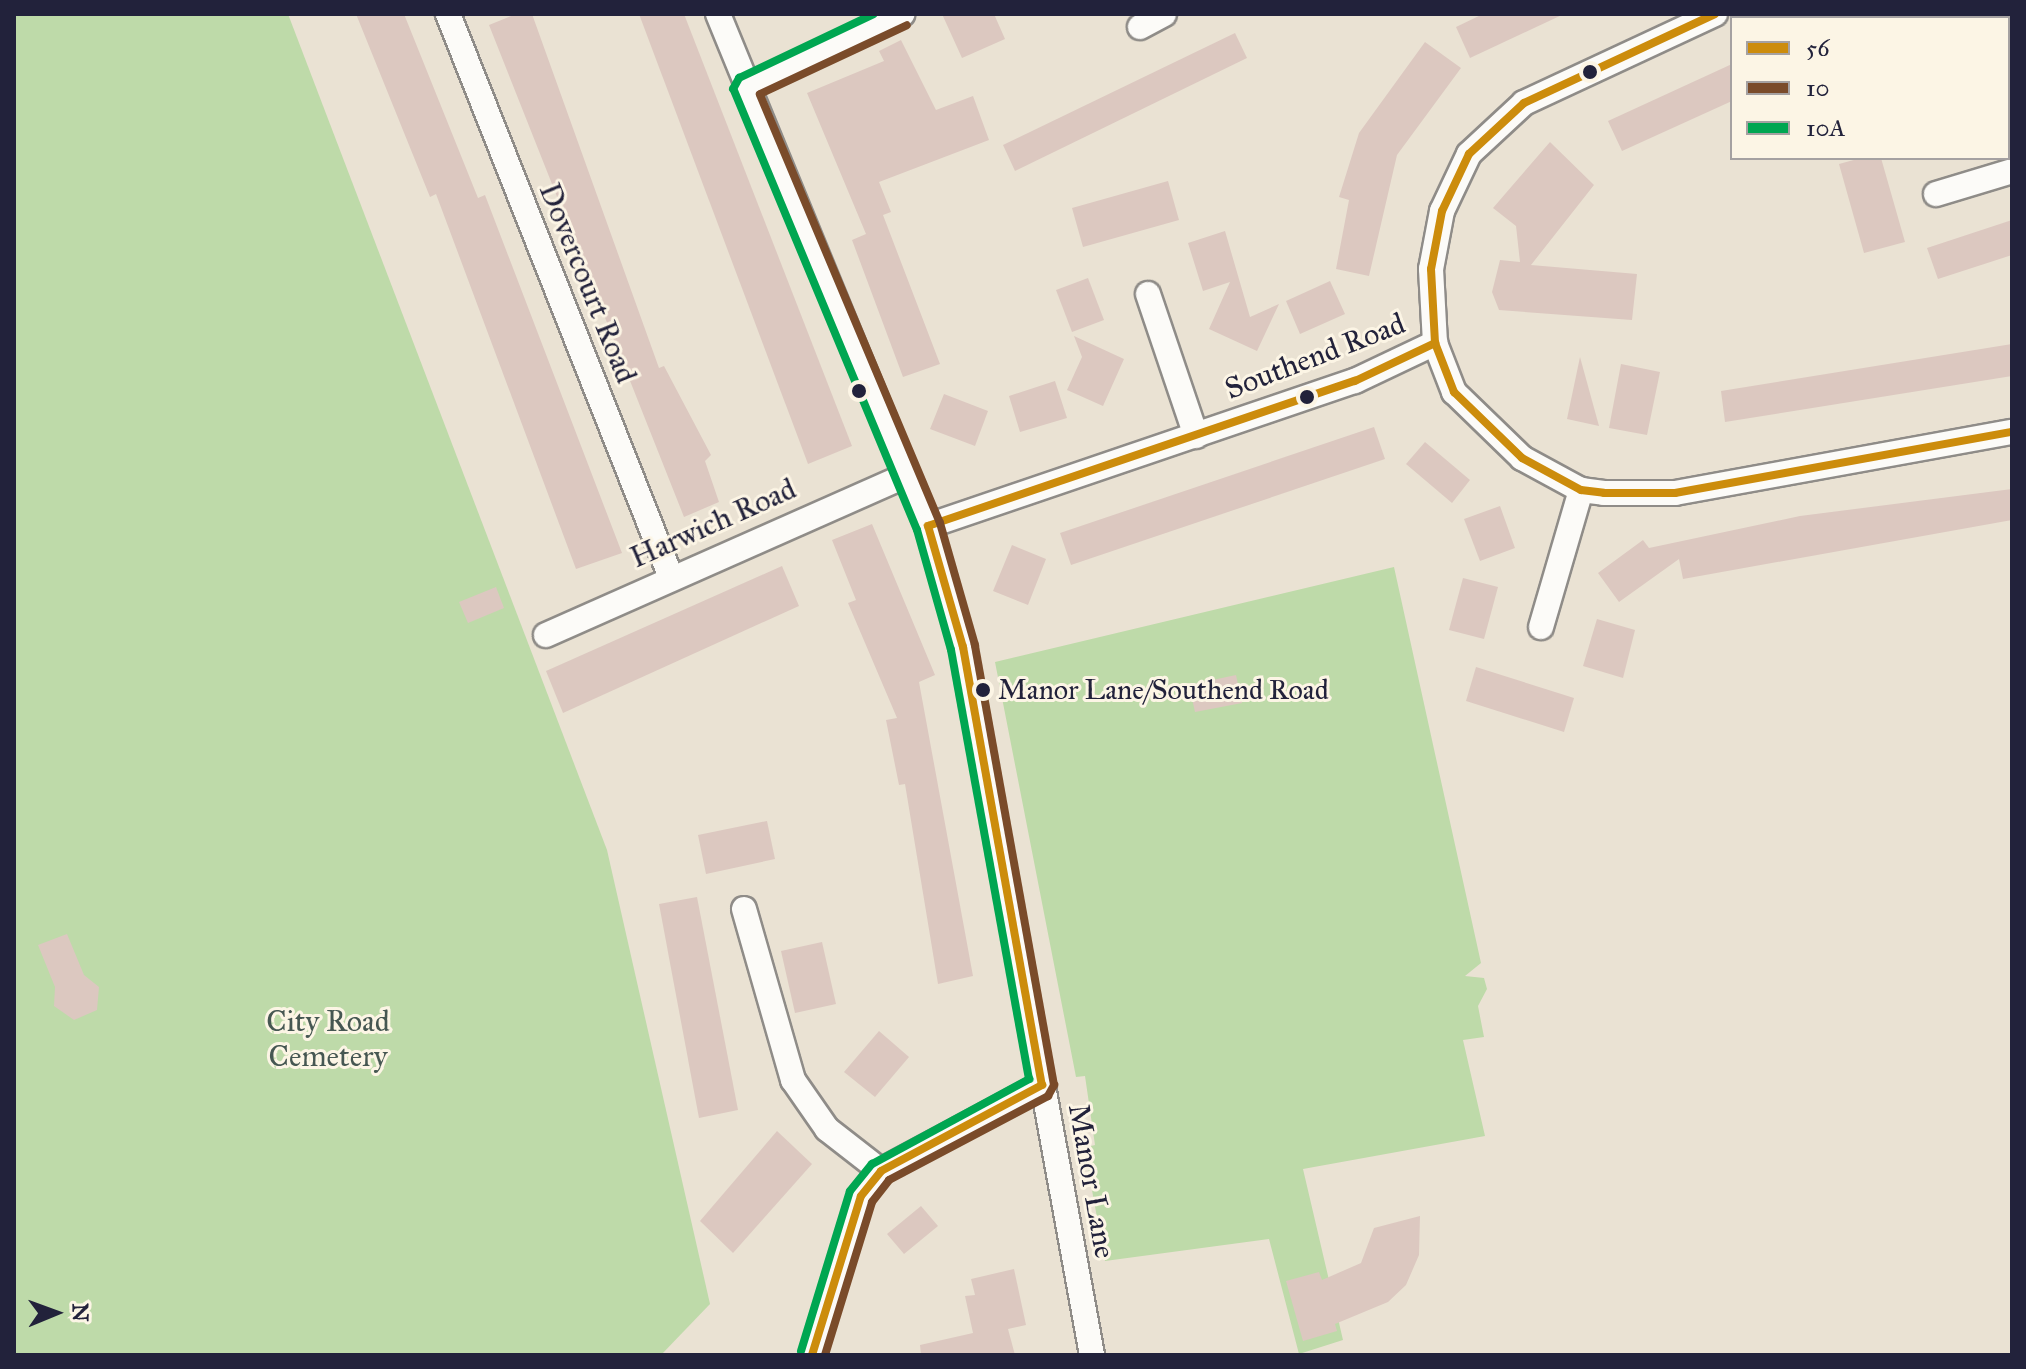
<!DOCTYPE html>
<html>
<head>
<meta charset="utf-8">
<style>
	body { margin:0 }
	#map { position:relative; width:2026px; height:1369px; overflow:hidden; background:#eae2d3; font-family:"IM FELL Great Primer",serif }
	div>[style] { position:absolute }
	[style*='--x'] { left:calc(var(--x)*1px); top:calc(var(--y)*1px); width:calc(var(--w)*1px); rotate:calc(var(--a)*1deg) }
	.green>* { inset:0; background:#bedaa9 }
	.building>* { inset:0; background:#dcc8c0 }
	.roads { filter:drop-shadow(2px 0 #8f8c88) drop-shadow(-2px 0 #8f8c88) drop-shadow(0 2px #8f8c88) drop-shadow(0 -2px #8f8c88) }
	.minor>* { height:24px; margin:-12px; padding:0 12px; transform-origin:12px; border-radius:12px; background:#fcfbf8 }
	.bus-1>* { height:8px; margin:-4px; padding:0 4px; transform-origin:4px; border-radius:4px; background:#cc8c0c }
	.bus-2>* { height:8px; margin:-4px; padding:0 4px; transform-origin:4px; border-radius:4px; background:#7a4b2a }
	.bus-3>* { height:8px; margin:-4px; padding:0 4px; transform-origin:4px; border-radius:4px; background:#00a651 }
	.dots>* { width:22px; height:22px; translate:-50% -50%; box-sizing:border-box; border:4px solid #fcf5e5; border-radius:50% }
	span { translate:-50% -50%; white-space:nowrap; text-align:center; line-height:1.15; -webkit-text-stroke:6px #fcf5e5; paint-order:stroke }
	.bus-label { font-size:28px; color:#22223b }
	.left { translate:0 -50%; text-align:left }
	.street-label { font-size:30px; color:#22223b }
	.park-label { font-size:30px; color:#465752 }
	.frame { position:absolute; inset:0; border:16px solid #22223b; pointer-events:none }
	.legend { position:absolute; left:1730px; top:16px; width:280px; height:144px; box-sizing:border-box; background:#fcf5e5; border:2px solid #a5a1a1; margin:0; padding:10px 14px; list-style:none; font-size:24px; color:#22223b }
	.legend li { display:flex; align-items:center; gap:16px; height:40px }
	.legend b { width:40px; border:2px solid #a5a1a1 }
	.north { position:absolute; left:16px; top:1273px; width:80px; height:80px; -webkit-text-stroke:6px #fcf5e5; paint-order:stroke; rotate:89deg; font-size:22px; font-weight:700; line-height:32px; text-align:center; color:#22223b }
	.north::after { content:''; display:block; margin:auto; width:28px; height:36px; background:#22223b; clip-path:polygon(50% 0,100% 100%,50% 72%,0 100%) }
</style>
</head>
<body>
<div id="map">
	<div class="green">
		<div style="clip-path:polygon(14px 14px,288px 14px,607px 850px,710px 1304px,661px 1355px,14px 1355px)"></div>
		<div style="clip-path:polygon(1394px 567px,1481px 963px,1465px 976px,1484px 978px,1487px 989px,1478px 1006px,1484px 1037px,1463px 1040px,1485px 1136px,1303px 1169px,1343px 1340px,1299px 1354px,1269px 1239px,1105px 1261px,1089px 1174px,1087px 1147px,1095px 1145px,1085px 1076px,1076px 1077px,995px 662px)"></div>
	</div>
	<div class="building">
		<div style="clip-path:polygon(356px 14px,404px 14px,478px 198px,485px 195px,622px 553px,576px 569px,436px 194px,430px 197px)"></div>
		<div style="clip-path:polygon(516px 14px,532px 14px,659px 368px,664px 366px,711px 455px,705px 461px,719px 502px,684px 517px,489px 25px)"></div>
		<div style="clip-path:polygon(639px 14px,684px 14px,852px 446px,808px 464px)"></div>
		<div style="clip-path:polygon(942px 14px,994px 14px,1005px 39px,962px 58px)"></div>
		<div style="clip-path:polygon(1483px 14px,1564px 14px,1470px 58px,1456px 27px)"></div>
		<div style="clip-path:polygon(1235px 33px,1247px 58px,1015px 171px,1003px 145px)"></div>
		<div style="clip-path:polygon(901px 40px,936px 110px,973px 96px,989px 140px,879px 182px,891px 212px,883px 215px,940px 364px,903px 377px,852px 240px,866px 234px,807px 93px,884px 61px,879px 51px)"></div>
		<div style="clip-path:polygon(1425px 42px,1461px 68px,1397px 155px,1369px 276px,1336px 269px,1349px 200px,1339px 197px,1359px 133px)"></div>
		<div style="clip-path:polygon(1732px 64px,1732px 101px,1622px 151px,1608px 121px)"></div>
		<div style="clip-path:polygon(1550px 142px,1594px 185px,1531px 265px,1637px 274px,1632px 320px,1499px 310px,1492px 292px,1500px 260px,1520px 262px,1516px 226px,1493px 208px)"></div>
		<div style="clip-path:polygon(1861px 158px,1881px 158px,1905px 242px,1864px 253px,1839px 164px)"></div>
		<div style="clip-path:polygon(1168px 181px,1179px 220px,1083px 247px,1072px 208px)"></div>
		<div style="clip-path:polygon(2012px 220px,2012px 255px,1938px 279px,1927px 248px)"></div>
		<div style="clip-path:polygon(1225px 231px,1250px 317px,1279px 304px,1257px 351px,1209px 329px,1230px 282px,1203px 291px,1188px 243px)"></div>
		<div style="clip-path:polygon(1088px 278px,1104px 320px,1072px 332px,1056px 290px)"></div>
		<div style="clip-path:polygon(1330px 281px,1345px 314px,1300px 334px,1286px 301px)"></div>
		<div style="clip-path:polygon(1074px 336px,1124px 359px,1103px 406px,1067px 390px,1082px 357px)"></div>
		<div style="clip-path:polygon(2012px 344px,2012px 376px,1725px 422px,1721px 391px)"></div>
		<div style="clip-path:polygon(1580px 357px,1599px 426px,1567px 419px)"></div>
		<div style="clip-path:polygon(1621px 364px,1660px 372px,1647px 435px,1609px 428px)"></div>
		<div style="clip-path:polygon(1055px 381px,1067px 418px,1020px 432px,1009px 396px)"></div>
		<div style="clip-path:polygon(944px 394px,988px 411px,975px 446px,930px 429px)"></div>
		<div style="clip-path:polygon(1374px 427px,1385px 459px,1071px 565px,1060px 533px)"></div>
		<div style="clip-path:polygon(1425px 442px,1470px 480px,1452px 503px,1406px 464px)"></div>
		<div style="clip-path:polygon(2012px 489px,2012px 520px,1683px 579px,1679px 559px,1619px 602px,1598px 573px,1643px 540px,1649px 548px,1800px 516px)"></div>
		<div style="clip-path:polygon(1500px 506px,1515px 548px,1480px 561px,1464px 519px)"></div>
		<div style="clip-path:polygon(872px 524px,935px 675px,919px 682px,973px 976px,938px 984px,905px 784px,899px 785px,886px 720px,897px 718px,848px 603px,856px 600px,832px 540px)"></div>
		<div style="clip-path:polygon(1012px 545px,1046px 559px,1028px 605px,993px 591px)"></div>
		<div style="clip-path:polygon(782px 566px,799px 606px,563px 713px,546px 671px)"></div>
		<div style="clip-path:polygon(1463px 578px,1498px 587px,1484px 639px,1449px 630px)"></div>
		<div style="clip-path:polygon(496px 587px,504px 608px,468px 623px,459px 602px)"></div>
		<div style="clip-path:polygon(1597px 619px,1635px 630px,1623px 678px,1583px 666px)"></div>
		<div style="clip-path:polygon(1476px 667px,1574px 698px,1564px 732px,1466px 701px)"></div>
		<div style="clip-path:polygon(1236px 675px,1242px 703px,1195px 712px,1189px 685px)"></div>
		<div style="clip-path:polygon(767px 821px,775px 859px,706px 874px,698px 835px)"></div>
		<div style="clip-path:polygon(697px 897px,738px 1110px,699px 1118px,659px 904px)"></div>
		<div style="clip-path:polygon(67px 934px,84px 975px,99px 987px,97px 1010px,74px 1020px,54px 1006px,55px 987px,38px 945px)"></div>
		<div style="clip-path:polygon(822px 942px,836px 1004px,795px 1013px,781px 951px)"></div>
		<div style="clip-path:polygon(879px 1031px,909px 1057px,875px 1097px,844px 1072px)"></div>
		<div style="clip-path:polygon(777px 1131px,812px 1164px,733px 1253px,700px 1221px)"></div>
		<div style="clip-path:polygon(921px 1206px,938px 1226px,904px 1254px,887px 1234px)"></div>
		<div style="clip-path:polygon(1420px 1216px,1419px 1255px,1406px 1285px,1388px 1302px,1335px 1324px,1337px 1331px,1303px 1341px,1286px 1281px,1319px 1272px,1322px 1280px,1361px 1263px,1374px 1228px)"></div>
		<div style="clip-path:polygon(1014px 1269px,1026px 1325px,1008px 1329px,1015px 1355px,921px 1355px,920px 1345px,973px 1333px,965px 1296px,975px 1295px,971px 1279px)"></div>
	</div>
	<div class="roads">
		<div class="minor">
			<div style="--x:448;--y:14;--w:603;--a:68.41"></div>
			<div style="--x:718;--y:14;--w:553;--a:67.7"></div>
			<div style="--x:928;--y:526;--w:126;--a:73.9"></div>
			<div style="--x:963;--y:647;--w:720;--a:79.67"></div>
			<div style="--x:1715;--y:14;--w:211;--a:155"></div>
			<div style="--x:1524;--y:103;--w:75;--a:137.2"></div>
			<div style="--x:1469;--y:154;--w:63;--a:115.3"></div>
			<div style="--x:1442;--y:211;--w:59;--a:100.7"></div>
			<div style="--x:1431;--y:269;--w:74;--a:86.9"></div>
			<div style="--x:1435;--y:343;--w:53;--a:68.8"></div>
			<div style="--x:1454;--y:392;--w:95;--a:44.1"></div>
			<div style="--x:1522;--y:458;--w:67;--a:28.5"></div>
			<div style="--x:1581;--y:490;--w:23;--a:7"></div>
			<div style="--x:1604;--y:493;--w:71;--a:0"></div>
			<div style="--x:1675;--y:493;--w:342;--a:-10.3"></div>
			<div style="--x:1140;--y:27;--w:27;--a:-28"></div>
			<div style="--x:745;--y:88;--w:174;--a:-25.2"></div>
			<div style="--x:1936;--y:194;--w:79;--a:-16.8"></div>
			<div style="--x:1148;--y:294;--w:150;--a:71.3"></div>
			<div style="--x:928;--y:526;--w:451;--a:-18.8"></div>
			<div style="--x:1355;--y:381;--w:89;--a:-25.4"></div>
			<div style="--x:1541;--y:627;--w:143;--a:-73.7"></div>
			<div style="--x:546;--y:635;--w:395;--a:-23.9"></div>
			<div style="--x:744;--y:909;--w:178;--a:74"></div>
			<div style="--x:793;--y:1080;--w:60;--a:55.2"></div>
			<div style="--x:827;--y:1129;--w:68;--a:37.9"></div>
			<div style="--x:812;--y:1355;--w:166;--a:-72.9"></div>
			<div style="--x:861;--y:1196;--w:32;--a:-51"></div>
			<div style="--x:881;--y:1171;--w:183;--a:-28.1"></div>
		</div>
	</div>
	<div class="bus-1">
		<div style="--x:1715;--y:14;--w:211;--a:155"></div>
		<div style="--x:1524;--y:103;--w:75;--a:137.2"></div>
		<div style="--x:1469;--y:154;--w:63;--a:115.3"></div>
		<div style="--x:1442;--y:211;--w:59;--a:100.7"></div>
		<div style="--x:1431;--y:269;--w:74;--a:86.9"></div>
		<div style="--x:1435;--y:343;--w:53;--a:68.8"></div>
		<div style="--x:1454;--y:392;--w:95;--a:44.1"></div>
		<div style="--x:1522;--y:458;--w:67;--a:28.5"></div>
		<div style="--x:1581;--y:490;--w:23;--a:7"></div>
		<div style="--x:1604;--y:493;--w:71;--a:0"></div>
		<div style="--x:1675;--y:493;--w:342;--a:-10.3"></div>
		<div style="--x:928;--y:526;--w:126;--a:73.9"></div>
		<div style="--x:963;--y:647;--w:445;--a:79.8"></div>
		<div style="--x:928;--y:526;--w:451;--a:-18.8"></div>
		<div style="--x:1355;--y:381;--w:89;--a:-25.4"></div>
		<div style="--x:812;--y:1355;--w:166;--a:-72.9"></div>
		<div style="--x:861;--y:1196;--w:32;--a:-51"></div>
		<div style="--x:881;--y:1171;--w:183;--a:-28.1"></div>
	</div>
	<div class="bus-2">
		<div style="--x:825;--y:1355;--w:160;--a:-72.9"></div>
		<div style="--x:872;--y:1202;--w:28;--a:-52"></div>
		<div style="--x:889;--y:1180;--w:180;--a:-27.8"></div>
		<div style="--x:1048;--y:1096;--w:13;--a:-61"></div>
		<div style="--x:1054;--y:1085;--w:447;--a:-100.2"></div>
		<div style="--x:975;--y:645;--w:127;--a:-106"></div>
		<div style="--x:940;--y:523;--w:465;--a:-112.8"></div>
		<div style="--x:760;--y:94;--w:162;--a:-25.1"></div>
	</div>
	<div class="bus-3">
		<div style="--x:801;--y:1351;--w:167;--a:-73"></div>
		<div style="--x:850;--y:1191;--w:35;--a:-51"></div>
		<div style="--x:872;--y:1164;--w:179;--a:-28.4"></div>
		<div style="--x:1029;--y:1079;--w:436;--a:-100.3"></div>
		<div style="--x:951;--y:650;--w:125;--a:-105.8"></div>
		<div style="--x:917;--y:530;--w:478;--a:-112.6"></div>
		<div style="--x:733;--y:89;--w:13;--a:-61"></div>
		<div style="--x:739;--y:78;--w:149;--a:-25.4"></div>
	</div>
	<div class="dots">
		<div style="left:1590px;top:72px;background:#22223b"></div>
		<div style="left:859px;top:391px;background:#22223b"></div>
		<div style="left:1307px;top:397px;background:#22223b"></div>
		<div style="left:983px;top:690px;background:#22223b"></div>
	</div>
	<div class="bus-label">
		<span class="left" style="left:998px;top:690px">Manor Lane/Southend Road</span>
	</div>
	<div class="street-label">
		<span style="left:588px;top:283px;rotate:68deg">Dovercourt Road</span>
		<span style="left:1315px;top:356px;rotate:-21deg">Southend Road</span>
		<span style="left:713px;top:523px;rotate:-24deg">Harwich Road</span>
		<span style="left:1092px;top:1181px;rotate:80deg">Manor Lane</span>
	</div>
	<div class="park-label">
		<span style="left:328px;top:1038px">City Road<br>Cemetery</span>
	</div>
	<div class="frame"></div>
	<ul class="legend">
	<li><b style="height:10px;background:#cc8c0c"></b>56</li>
	<li><b style="height:10px;background:#7a4b2a"></b>10</li>
	<li><b style="height:10px;background:#00a651"></b>10A</li>
	</ul>
	<div class="north">N</div>
</div>
</body>
</html>
